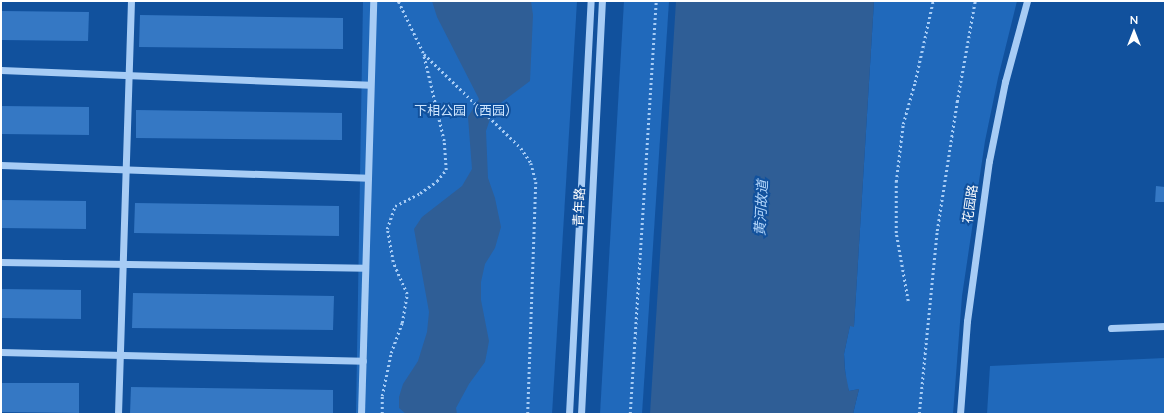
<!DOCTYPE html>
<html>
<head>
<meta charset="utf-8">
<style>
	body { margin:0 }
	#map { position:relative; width:1166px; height:415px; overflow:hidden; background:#11519d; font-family:Lato,"Noto Sans SC",sans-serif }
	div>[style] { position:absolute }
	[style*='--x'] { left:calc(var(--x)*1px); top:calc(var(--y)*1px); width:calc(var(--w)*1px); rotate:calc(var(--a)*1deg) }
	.green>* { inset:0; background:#2069bb }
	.water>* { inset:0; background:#2f5e96 }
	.building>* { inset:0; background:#3578c4 }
	.path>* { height:2.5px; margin-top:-1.25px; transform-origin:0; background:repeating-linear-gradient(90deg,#a7ccf5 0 2px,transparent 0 5px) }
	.minor>* { height:7px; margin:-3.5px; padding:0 3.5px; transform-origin:3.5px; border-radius:3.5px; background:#a7ccf5 }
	span { translate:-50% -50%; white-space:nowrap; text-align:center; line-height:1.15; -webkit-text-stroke:4px #11519d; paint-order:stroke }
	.park-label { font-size:13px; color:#cfe6fe }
	.street-label { font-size:13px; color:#fff }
	.water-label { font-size:14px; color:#b3d6fb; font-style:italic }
	.frame { position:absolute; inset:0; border:2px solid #fff; pointer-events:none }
	.north { position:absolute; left:1114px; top:12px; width:40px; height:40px; -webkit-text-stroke:3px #11519d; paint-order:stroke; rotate:0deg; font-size:11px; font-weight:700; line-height:16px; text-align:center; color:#fff }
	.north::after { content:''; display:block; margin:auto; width:14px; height:18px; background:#fff; clip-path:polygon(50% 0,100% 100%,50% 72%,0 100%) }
</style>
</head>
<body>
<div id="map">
	<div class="green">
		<div style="clip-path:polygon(363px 1px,577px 1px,552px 414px,356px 414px)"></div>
		<div style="clip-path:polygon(624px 1px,669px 1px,642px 414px,600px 414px)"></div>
		<div style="clip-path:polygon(874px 1px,1017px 1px,998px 78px,985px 141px,962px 296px,953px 414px,853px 414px,859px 389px,849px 391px,846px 382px,844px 354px,850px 325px,854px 326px)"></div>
		<div style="clip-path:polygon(1165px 358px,1165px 414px,987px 414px,990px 366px)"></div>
	</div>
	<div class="water">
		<div style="clip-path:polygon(432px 1px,531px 1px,533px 15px,530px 81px,498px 105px,490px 119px,486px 131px,488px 178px,495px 198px,501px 227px,495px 248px,485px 264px,481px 282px,481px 300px,489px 341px,487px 352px,485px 362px,469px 384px,456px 408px,457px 414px,406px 414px,399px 408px,399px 397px,403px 384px,418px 361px,427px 332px,429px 312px,414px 229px,422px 217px,462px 186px,472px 169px,468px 117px,479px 99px,437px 17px)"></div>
		<div style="clip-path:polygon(676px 1px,874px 1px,854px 327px,850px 326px,844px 354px,845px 371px,849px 391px,859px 389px,853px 414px,650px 414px)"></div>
	</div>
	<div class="building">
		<div style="clip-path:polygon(1px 11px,89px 12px,88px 41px,1px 40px)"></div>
		<div style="clip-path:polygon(140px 15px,343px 18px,343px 49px,139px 47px)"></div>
		<div style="clip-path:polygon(1px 106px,89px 107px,89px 135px,1px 134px)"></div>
		<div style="clip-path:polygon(136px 110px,342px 113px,342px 140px,136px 138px)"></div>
		<div style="clip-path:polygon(1156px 186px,1165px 187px,1165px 202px,1155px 202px)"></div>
		<div style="clip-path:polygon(1px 200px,86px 201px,86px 229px,1px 228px)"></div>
		<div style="clip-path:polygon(135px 203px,339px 206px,339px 236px,134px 233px)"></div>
		<div style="clip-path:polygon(1px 289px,81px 290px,81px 319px,1px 318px)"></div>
		<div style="clip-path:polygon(133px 293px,334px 296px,333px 330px,132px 328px)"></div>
		<div style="clip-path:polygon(1px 383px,79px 383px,79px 413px,1px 412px)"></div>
		<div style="clip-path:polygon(131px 387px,333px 390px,333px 414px,130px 414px)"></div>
	</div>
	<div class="path">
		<div style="--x:424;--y:54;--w:135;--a:44.1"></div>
		<div style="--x:521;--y:148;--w:18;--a:56"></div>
		<div style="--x:531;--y:163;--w:20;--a:75"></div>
		<div style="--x:536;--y:182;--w:232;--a:92"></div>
		<div style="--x:908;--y:301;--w:69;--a:-100"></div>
		<div style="--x:896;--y:233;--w:51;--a:-90"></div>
		<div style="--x:896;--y:182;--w:58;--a:-83.1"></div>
		<div style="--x:903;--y:124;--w:44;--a:-74.1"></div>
		<div style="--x:915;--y:82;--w:83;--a:-77.5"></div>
		<div style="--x:382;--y:414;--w:18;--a:-90"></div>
		<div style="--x:382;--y:396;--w:44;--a:-78.2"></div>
		<div style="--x:391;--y:353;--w:32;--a:-70"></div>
		<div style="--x:402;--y:323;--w:29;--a:-80"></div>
		<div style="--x:407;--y:294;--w:35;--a:-114"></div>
		<div style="--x:393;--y:262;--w:34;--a:-100"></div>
		<div style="--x:387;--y:229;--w:24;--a:-71"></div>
		<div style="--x:395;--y:206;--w:28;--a:-27"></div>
		<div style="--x:420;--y:193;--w:21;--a:-35"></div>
		<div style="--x:437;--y:181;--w:14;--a:-51"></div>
		<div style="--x:446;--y:170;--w:29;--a:-94"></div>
		<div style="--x:444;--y:141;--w:90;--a:-103.4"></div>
		<div style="--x:423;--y:53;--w:58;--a:-115.7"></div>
		<div style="--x:630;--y:414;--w:414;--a:-86.4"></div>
		<div style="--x:919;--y:414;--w:184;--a:-84.4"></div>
		<div style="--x:937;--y:231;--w:131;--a:-81.2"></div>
		<div style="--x:957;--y:102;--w:103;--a:-79.9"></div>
	</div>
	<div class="minor">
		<div style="--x:1;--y:70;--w:369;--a:2.3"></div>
		<div style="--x:1;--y:165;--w:367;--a:2"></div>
		<div style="--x:1;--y:262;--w:364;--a:0.9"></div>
		<div style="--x:1111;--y:328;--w:54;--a:-2.1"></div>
		<div style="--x:1;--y:352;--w:362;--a:1.4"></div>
		<div style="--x:118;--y:414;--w:413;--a:-88.2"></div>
		<div style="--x:361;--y:414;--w:413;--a:-88.3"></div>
		<div style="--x:569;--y:414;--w:414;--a:-87"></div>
		<div style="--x:581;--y:414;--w:414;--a:-87.1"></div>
		<div style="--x:960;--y:414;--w:93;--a:-85.7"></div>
		<div style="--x:967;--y:321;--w:162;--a:-82.2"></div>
		<div style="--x:989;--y:161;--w:81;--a:-78.6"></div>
		<div style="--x:1005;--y:82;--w:84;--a:-74.8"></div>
	</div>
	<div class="park-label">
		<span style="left:466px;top:110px">下相公园（西园）</span>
	</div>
	<div class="street-label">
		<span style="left:970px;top:204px;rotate:-82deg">花园路</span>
		<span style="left:579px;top:207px;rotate:-87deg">青年路</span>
	</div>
	<div class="water-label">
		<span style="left:761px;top:208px;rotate:-87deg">黄河故道</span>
	</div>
	<div class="frame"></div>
	<div class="north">N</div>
</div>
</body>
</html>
